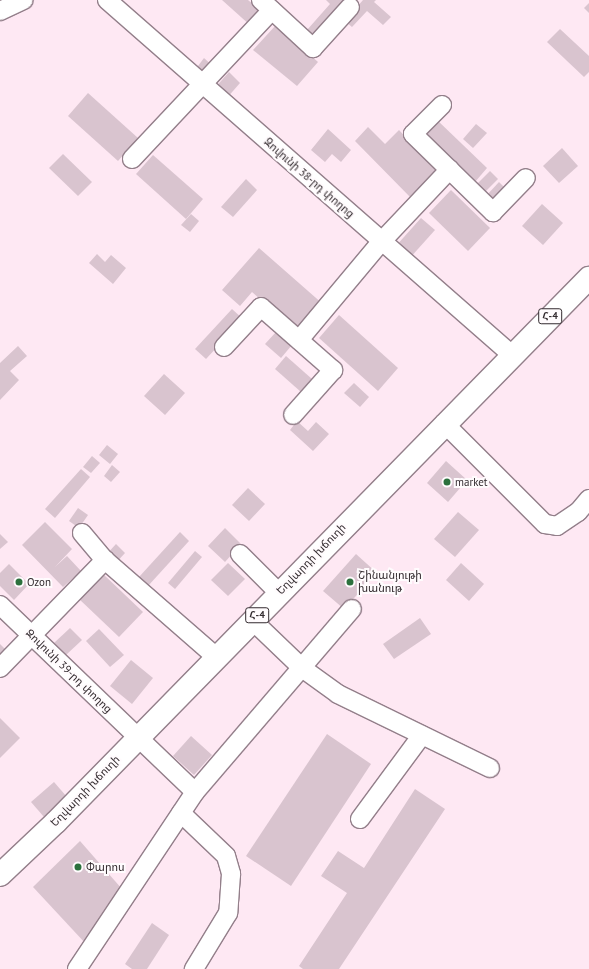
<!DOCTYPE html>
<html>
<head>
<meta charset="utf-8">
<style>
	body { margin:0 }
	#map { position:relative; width:589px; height:969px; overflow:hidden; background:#fee8f3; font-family:"PT Sans","Noto Sans Armenian",sans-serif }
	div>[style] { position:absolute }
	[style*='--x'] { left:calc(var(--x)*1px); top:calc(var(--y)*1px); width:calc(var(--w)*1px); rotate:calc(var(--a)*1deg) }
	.building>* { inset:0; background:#d9c4cf }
	.roads { filter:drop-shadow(1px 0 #937f8a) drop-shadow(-1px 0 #937f8a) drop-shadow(0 1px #937f8a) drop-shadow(0 -1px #937f8a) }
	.minor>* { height:18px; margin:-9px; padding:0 9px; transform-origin:9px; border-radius:9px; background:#fff }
	.major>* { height:22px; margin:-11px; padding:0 11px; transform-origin:11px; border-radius:11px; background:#fff }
	.dots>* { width:11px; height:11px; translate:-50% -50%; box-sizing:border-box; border:2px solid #fffbfd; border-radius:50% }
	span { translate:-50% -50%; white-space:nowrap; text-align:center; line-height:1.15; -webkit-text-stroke:4px #fffbfd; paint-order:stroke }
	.shield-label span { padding:1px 3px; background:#fffbfd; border:1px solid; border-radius:3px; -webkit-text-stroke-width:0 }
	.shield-label { font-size:10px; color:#332b2f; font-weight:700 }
	.street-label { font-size:11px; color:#332b2f }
	.poi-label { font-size:11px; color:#332b2f }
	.left { translate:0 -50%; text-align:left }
</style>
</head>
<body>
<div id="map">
	<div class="building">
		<div style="clip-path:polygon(222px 0,248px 0,262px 12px,251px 26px)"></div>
		<div style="clip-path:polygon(326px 0,350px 0,316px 38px,307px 30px,330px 4px)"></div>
		<div style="clip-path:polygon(363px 0,376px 0,374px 2px,391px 17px,383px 25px,367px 11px,352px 27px,345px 21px)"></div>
		<div style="clip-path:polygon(589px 3px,589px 13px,584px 8px)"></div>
		<div style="clip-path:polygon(276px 25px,318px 62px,297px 86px,253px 50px)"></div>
		<div style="clip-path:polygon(560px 29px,589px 56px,589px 72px,584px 77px,547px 42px)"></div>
		<div style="clip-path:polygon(204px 58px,215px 68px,205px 79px,195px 70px)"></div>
		<div style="clip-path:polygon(229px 72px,240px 83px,226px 99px,214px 89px)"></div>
		<div style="clip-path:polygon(88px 93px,138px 138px,118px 161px,68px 116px)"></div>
		<div style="clip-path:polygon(436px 119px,487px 168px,475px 182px,424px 133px)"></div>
		<div style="clip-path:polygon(476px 124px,487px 133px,473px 148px,463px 139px)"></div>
		<div style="clip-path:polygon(368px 127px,385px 144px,399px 130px,439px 172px,412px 199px,355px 141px)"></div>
		<div style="clip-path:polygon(328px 129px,351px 150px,341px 162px,332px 154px,325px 162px,311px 150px)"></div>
		<div style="clip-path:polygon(562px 148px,578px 166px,559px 183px,543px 166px)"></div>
		<div style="clip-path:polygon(63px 154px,92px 182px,78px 196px,49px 168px)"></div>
		<div style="clip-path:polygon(153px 155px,203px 199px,186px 219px,136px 174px)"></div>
		<div style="clip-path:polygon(490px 171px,498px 179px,484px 193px,476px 185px)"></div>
		<div style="clip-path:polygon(246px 179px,257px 190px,233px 217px,221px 207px)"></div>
		<div style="clip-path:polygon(499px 182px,507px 190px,494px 203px,486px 196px)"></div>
		<div style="clip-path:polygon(451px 190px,490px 228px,468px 251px,429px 213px)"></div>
		<div style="clip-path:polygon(542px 204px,563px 223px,543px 245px,522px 226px)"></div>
		<div style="clip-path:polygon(191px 214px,199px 221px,190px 232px,181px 225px)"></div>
		<div style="clip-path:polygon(421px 218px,435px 230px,409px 259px,395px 247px)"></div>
		<div style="clip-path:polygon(259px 248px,324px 305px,299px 334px,252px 292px,240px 306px,222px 290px)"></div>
		<div style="clip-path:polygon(97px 254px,105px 262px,111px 255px,126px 268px,113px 284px,89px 263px)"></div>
		<div style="clip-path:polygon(232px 309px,243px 319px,206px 359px,195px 349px)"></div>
		<div style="clip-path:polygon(339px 315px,398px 368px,378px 391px,319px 338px)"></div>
		<div style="clip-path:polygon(276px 332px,292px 345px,281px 358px,265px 344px)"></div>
		<div style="clip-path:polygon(18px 346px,27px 356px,10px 371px,19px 380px,0 400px,0 363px)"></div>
		<div style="clip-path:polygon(286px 356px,312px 379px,301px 392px,275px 369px)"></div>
		<div style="clip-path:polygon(164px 374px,185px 393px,165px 415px,144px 396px)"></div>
		<div style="clip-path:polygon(354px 383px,369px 397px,360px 407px,344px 393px)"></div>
		<div style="clip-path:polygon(297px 421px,308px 431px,316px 422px,329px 434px,313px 451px,290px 430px)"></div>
		<div style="clip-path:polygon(107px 445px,118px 454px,110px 464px,99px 455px)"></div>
		<div style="clip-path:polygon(92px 456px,100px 463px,91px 473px,83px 467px)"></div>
		<div style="clip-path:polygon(446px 461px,467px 480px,448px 502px,427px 483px)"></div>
		<div style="clip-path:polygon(112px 465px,120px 472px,111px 482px,104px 476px)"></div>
		<div style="clip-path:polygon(81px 469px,90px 477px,55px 518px,45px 509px)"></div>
		<div style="clip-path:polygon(248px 488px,265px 504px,249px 521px,232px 505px)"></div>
		<div style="clip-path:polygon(78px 508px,88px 515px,79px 528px,69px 521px)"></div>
		<div style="clip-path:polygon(458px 512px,479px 530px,455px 557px,434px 539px)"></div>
		<div style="clip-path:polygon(45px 522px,72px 549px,55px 567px,67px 556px,81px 571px,63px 587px,22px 545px)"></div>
		<div style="clip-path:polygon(225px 528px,241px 544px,225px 562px,208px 546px)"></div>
		<div style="clip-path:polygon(180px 532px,189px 541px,148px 586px,139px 577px)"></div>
		<div style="clip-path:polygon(0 534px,8px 542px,0 549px)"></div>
		<div style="clip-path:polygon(116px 544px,125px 553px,114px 565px,105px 556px)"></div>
		<div style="clip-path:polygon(195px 551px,202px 557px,175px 589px,168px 583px)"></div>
		<div style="clip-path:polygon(356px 554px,377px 573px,344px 609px,323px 591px)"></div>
		<div style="clip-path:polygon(228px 563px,245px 579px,228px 596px,211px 580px)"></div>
		<div style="clip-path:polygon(461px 563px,484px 584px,469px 601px,446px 580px)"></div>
		<div style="clip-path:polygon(9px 564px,29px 584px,14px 600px,0 586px,0 573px)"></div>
		<div style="clip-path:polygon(102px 573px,143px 612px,119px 637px,78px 598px)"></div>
		<div style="clip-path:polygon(420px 618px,431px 634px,394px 659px,383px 644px)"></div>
		<div style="clip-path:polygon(70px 628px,82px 640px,66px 655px,54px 643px)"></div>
		<div style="clip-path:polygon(99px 629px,124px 655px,110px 667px,86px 641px)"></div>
		<div style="clip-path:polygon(0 644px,6px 650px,0 655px)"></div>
		<div style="clip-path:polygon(131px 660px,153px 678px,132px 704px,110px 686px)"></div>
		<div style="clip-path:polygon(0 718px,20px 738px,0 758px)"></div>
		<div style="clip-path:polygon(327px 734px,371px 764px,291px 886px,246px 856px)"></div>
		<div style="clip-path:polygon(191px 736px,212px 755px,194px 775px,173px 756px)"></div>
		<div style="clip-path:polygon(54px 782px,67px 797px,44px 817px,31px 802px)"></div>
		<div style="clip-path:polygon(415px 789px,445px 809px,339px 969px,303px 969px,299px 966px,347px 893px,321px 876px,338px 851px,364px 868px)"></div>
		<div style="clip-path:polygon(80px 841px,122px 889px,86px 944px,33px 887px)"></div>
		<div style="clip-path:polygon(152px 923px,169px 935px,147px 969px,132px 969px,125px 964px)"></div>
	</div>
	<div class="roads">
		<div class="minor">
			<div style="--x:107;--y:0;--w:537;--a:41.23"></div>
			<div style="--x:261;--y:0;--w:71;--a:42.7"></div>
			<div style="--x:313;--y:48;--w:55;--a:-47.9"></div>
			<div style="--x:0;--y:11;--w:26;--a:-25"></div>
			<div style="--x:442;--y:105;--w:41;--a:135"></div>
			<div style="--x:413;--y:134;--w:112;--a:44.3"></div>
			<div style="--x:493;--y:212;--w:47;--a:-45.9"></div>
			<div style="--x:132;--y:159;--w:204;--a:-46.8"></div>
			<div style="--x:299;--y:340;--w:128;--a:-50.1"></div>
			<div style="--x:381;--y:242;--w:100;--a:-46.6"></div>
			<div style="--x:224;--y:347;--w:54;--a:-47.2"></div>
			<div style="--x:261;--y:307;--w:96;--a:41.2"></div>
			<div style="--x:333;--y:370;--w:60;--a:131.6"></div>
			<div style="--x:444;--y:423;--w:143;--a:45"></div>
			<div style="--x:545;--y:524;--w:12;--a:9"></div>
			<div style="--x:557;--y:526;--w:25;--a:-34"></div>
			<div style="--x:578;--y:512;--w:17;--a:-50"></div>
			<div style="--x:82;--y:533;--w:35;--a:50"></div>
			<div style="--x:105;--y:560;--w:147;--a:41.1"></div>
			<div style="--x:240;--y:554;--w:55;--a:45"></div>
			<div style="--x:0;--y:605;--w:270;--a:43.8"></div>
			<div style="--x:195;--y:792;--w:213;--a:123.7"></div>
			<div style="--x:252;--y:620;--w:69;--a:43.8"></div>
			<div style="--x:302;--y:668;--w:44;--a:35.8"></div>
			<div style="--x:338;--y:694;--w:169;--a:26"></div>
			<div style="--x:0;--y:668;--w:151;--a:-45.8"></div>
			<div style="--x:195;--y:792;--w:241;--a:-49.4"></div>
			<div style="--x:181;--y:813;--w:62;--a:43.7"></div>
			<div style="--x:226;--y:856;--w:19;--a:74"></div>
			<div style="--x:231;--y:874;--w:39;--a:94"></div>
			<div style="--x:228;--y:913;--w:66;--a:121.3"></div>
			<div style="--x:360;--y:819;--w:104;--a:-53.6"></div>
		</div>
		<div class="major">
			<div style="--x:0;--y:875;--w:77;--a:-43.4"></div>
			<div style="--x:56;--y:822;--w:762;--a:-45.59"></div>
		</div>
	</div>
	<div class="dots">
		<div style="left:447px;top:482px;background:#2b713d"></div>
		<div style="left:19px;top:582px;background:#2b713d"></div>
		<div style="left:350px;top:582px;background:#2b713d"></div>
		<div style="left:78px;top:867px;background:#2b713d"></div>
	</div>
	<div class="shield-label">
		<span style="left:550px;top:316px">Հ-4</span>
		<span style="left:257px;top:615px">Հ-4</span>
	</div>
	<div class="street-label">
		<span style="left:309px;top:178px;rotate:41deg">Զովունի 38-րդ փողոց</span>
		<span style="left:311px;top:559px;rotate:-46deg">Եղվարդի խճուղի</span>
		<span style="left:69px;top:671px;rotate:44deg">Զովունի 39-րդ փողոց</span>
		<span style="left:85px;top:791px;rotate:-46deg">Եղվարդի խճուղի</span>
	</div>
	<div class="poi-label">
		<span class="left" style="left:455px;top:482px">market</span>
		<span class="left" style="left:358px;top:582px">Շինանյութի<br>խանութ</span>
		<span class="left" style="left:27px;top:582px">Ozon</span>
		<span class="left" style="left:86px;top:867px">Փարոս</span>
	</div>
</div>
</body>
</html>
